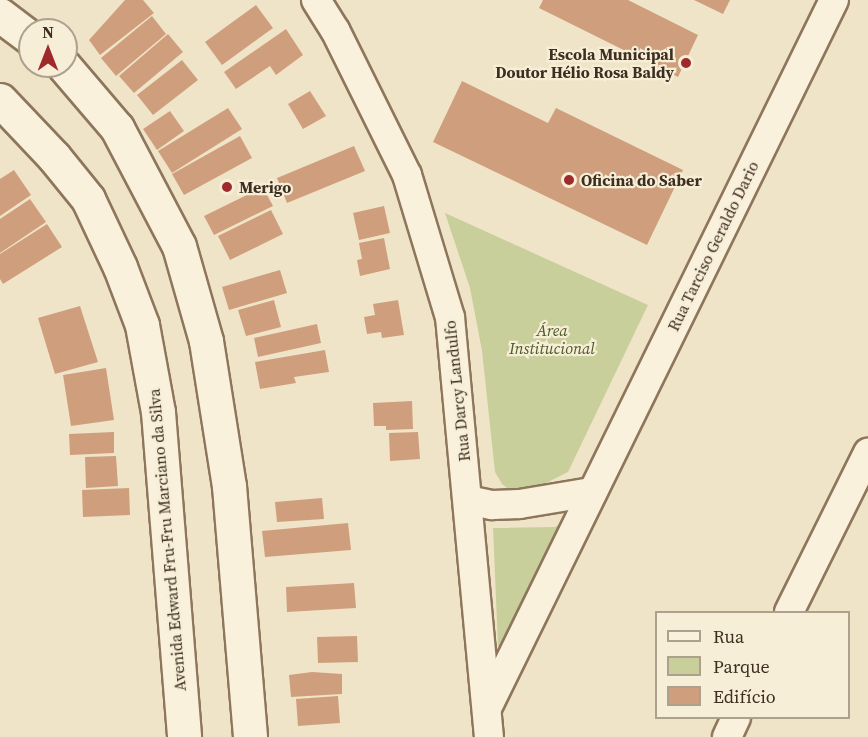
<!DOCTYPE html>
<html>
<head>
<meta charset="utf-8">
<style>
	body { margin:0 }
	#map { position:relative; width:868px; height:737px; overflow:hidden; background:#f0e4c8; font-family:"Source Serif 4",serif }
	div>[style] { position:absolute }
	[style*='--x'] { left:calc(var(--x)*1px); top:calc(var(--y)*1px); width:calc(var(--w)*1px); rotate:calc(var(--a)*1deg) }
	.green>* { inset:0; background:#c9cf9b }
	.building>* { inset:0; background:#cf9f7d }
	.roads { filter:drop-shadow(2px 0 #8d765c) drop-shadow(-2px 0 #8d765c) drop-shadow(0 2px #8d765c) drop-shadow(0 -2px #8d765c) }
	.street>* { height:28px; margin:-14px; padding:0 14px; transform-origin:14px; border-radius:14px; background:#faf1dc }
	.secondary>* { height:33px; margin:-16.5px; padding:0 16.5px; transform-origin:16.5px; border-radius:16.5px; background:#faf1dc }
	.dots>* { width:16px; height:16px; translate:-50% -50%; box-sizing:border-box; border:3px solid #f7eed8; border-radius:50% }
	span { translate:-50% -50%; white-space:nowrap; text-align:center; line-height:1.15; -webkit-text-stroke:4.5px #f7eed8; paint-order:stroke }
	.poi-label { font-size:16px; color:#3d2e20; font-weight:700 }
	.right { translate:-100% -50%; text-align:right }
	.left { translate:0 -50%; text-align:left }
	.street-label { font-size:16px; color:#3d2e20 }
	.park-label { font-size:16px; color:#4d5a26; font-style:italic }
	.legend { position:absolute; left:655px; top:611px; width:195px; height:108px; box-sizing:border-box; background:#f7eed8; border:2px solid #ada18e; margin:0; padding:8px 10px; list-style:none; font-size:18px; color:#3d2e20 }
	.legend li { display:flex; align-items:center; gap:12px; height:30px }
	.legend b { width:30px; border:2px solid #ada18e }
	.north { position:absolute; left:18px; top:18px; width:60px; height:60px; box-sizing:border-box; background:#f7eed8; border:2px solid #ada18e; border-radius:50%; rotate:0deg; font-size:16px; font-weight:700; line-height:24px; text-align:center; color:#3d2e20 }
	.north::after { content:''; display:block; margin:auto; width:21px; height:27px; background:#9e2a2b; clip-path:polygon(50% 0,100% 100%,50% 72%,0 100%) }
</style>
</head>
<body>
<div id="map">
	<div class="green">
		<div style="clip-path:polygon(445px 213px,648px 305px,568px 472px,528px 492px,511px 491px,502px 484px,495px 472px,482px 351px,470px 288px)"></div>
		<div style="clip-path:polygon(571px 517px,507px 646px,498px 646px,493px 528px,555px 527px)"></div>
	</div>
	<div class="building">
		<div style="clip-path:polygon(125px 0,143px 0,154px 13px,100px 55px,89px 40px)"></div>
		<div style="clip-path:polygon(543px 0,628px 0,698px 35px,678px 77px,539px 8px)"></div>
		<div style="clip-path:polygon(694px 0,730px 0,723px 14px)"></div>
		<div style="clip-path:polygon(256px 5px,273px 28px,222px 65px,205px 42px)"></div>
		<div style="clip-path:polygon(152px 16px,166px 34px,116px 76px,101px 58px)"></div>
		<div style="clip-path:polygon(286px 29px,303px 55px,276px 75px,270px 66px,236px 89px,224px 72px)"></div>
		<div style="clip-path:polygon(168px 34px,183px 52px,134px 93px,119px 76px)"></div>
		<div style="clip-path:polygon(182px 60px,198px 80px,153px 115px,137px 95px)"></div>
		<div style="clip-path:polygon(462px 81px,548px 123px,556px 108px,683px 170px,647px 245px,433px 142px)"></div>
		<div style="clip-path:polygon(310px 91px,326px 116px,303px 129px,288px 104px)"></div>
		<div style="clip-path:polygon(228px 108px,242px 129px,172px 173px,158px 151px)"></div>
		<div style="clip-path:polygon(170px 111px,184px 131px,157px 150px,143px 129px)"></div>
		<div style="clip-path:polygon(240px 136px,252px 158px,184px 195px,172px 174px)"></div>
		<div style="clip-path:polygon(354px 146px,365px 171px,287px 203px,277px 178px)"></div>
		<div style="clip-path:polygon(14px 170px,31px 195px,0 216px,0 179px)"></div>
		<div style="clip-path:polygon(263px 187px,273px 206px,214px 235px,204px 216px)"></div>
		<div style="clip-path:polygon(30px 199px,46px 222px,0 253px,0 219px)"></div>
		<div style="clip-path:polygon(384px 206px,390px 233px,359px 240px,353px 213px)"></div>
		<div style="clip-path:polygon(271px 210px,283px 234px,230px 260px,218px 236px)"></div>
		<div style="clip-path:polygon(47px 224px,62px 247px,3px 284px,0 279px,0 254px)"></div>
		<div style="clip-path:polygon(384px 238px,390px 269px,360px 276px,357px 260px,362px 259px,359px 243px)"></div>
		<div style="clip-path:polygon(280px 270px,287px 293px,229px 310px,222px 287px)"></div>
		<div style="clip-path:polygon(274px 300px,281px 327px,246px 336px,238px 310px)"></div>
		<div style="clip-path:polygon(398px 300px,404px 335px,382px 338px,381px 332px,367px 334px,364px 317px,375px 315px,373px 304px)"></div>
		<div style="clip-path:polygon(80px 306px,98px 362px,55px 374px,38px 318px)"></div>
		<div style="clip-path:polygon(317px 324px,321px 343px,258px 357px,254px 338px)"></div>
		<div style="clip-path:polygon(325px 350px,329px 372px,294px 377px,296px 383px,260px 389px,255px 362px)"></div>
		<div style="clip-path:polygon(106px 368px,114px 420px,71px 426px,63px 375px)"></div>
		<div style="clip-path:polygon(412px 401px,413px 429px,386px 430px,386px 426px,374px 426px,373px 403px)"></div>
		<div style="clip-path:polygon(114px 432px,114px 453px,70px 455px,69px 434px)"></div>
		<div style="clip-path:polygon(418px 432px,420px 459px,390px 461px,389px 433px)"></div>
		<div style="clip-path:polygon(116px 456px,118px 486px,86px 488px,85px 457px)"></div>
		<div style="clip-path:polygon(129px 488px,130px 515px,83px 517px,82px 490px)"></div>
		<div style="clip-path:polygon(322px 498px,324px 519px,277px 522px,275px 502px)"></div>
		<div style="clip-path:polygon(348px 523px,351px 550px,265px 557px,262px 531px)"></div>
		<div style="clip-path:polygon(354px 583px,356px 608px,287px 612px,286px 587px)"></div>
		<div style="clip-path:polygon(357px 636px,358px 662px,318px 663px,317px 637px)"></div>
		<div style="clip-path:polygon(312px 672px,342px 674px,342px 694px,291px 697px,289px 675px)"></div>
		<div style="clip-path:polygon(338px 696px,340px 723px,298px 726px,296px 699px)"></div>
	</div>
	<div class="roads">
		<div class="street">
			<div style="--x:316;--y:0;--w:36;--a:58"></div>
			<div style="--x:335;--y:30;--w:162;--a:63.6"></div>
			<div style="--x:407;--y:175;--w:148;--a:73.2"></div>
			<div style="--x:450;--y:317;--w:422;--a:84.7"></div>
			<div style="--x:468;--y:500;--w:25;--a:12"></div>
			<div style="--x:492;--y:505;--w:28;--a:-2"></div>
			<div style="--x:520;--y:504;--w:73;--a:-9.5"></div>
			<div style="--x:789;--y:612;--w:178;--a:-63.6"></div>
			<div style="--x:488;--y:706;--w:786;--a:-63.89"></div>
			<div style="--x:727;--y:737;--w:21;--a:-65"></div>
		</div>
		<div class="secondary">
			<div style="--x:0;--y:15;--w:38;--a:37"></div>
			<div style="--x:64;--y:66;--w:82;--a:49.5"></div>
			<div style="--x:117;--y:128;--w:133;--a:62.3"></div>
			<div style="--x:179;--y:246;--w:99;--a:74.1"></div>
			<div style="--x:206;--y:341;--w:147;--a:81"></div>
			<div style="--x:229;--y:486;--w:252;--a:85.2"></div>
			<div style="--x:0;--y:100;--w:79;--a:46.5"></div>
			<div style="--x:54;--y:157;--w:54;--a:51"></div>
			<div style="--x:88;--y:199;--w:75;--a:64.8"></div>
			<div style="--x:120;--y:267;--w:62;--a:69.2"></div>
			<div style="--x:142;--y:325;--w:88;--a:79.6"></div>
			<div style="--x:158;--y:412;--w:326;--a:85.4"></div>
		</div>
	</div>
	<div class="dots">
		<div style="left:686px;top:63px;background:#9e2a2b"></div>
		<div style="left:569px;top:180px;background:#9e2a2b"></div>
		<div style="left:227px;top:187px;background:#9e2a2b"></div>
	</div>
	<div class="poi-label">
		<span class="right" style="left:674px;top:63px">Escola Municipal<br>Doutor Hélio Rosa Baldy</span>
		<span class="left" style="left:581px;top:180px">Oficina do Saber</span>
		<span class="left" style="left:239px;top:187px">Merigo</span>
	</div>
	<div class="street-label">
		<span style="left:713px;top:246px;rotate:-64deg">Rua Tarciso Geraldo Dario</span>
		<span style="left:457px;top:391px;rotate:-96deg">Rua Darcy Landulfo</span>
		<span style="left:167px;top:540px;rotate:-95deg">Avenida Edward Fru-Fru Marciano da Silva</span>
	</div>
	<div class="park-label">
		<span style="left:552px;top:339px">Área<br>Institucional</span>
	</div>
	<ul class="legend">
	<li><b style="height:8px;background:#faf1dc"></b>Rua</li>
	<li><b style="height:16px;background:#c9cf9b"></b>Parque</li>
	<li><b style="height:16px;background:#cf9f7d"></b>Edifício</li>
	</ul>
	<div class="north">N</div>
</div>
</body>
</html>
